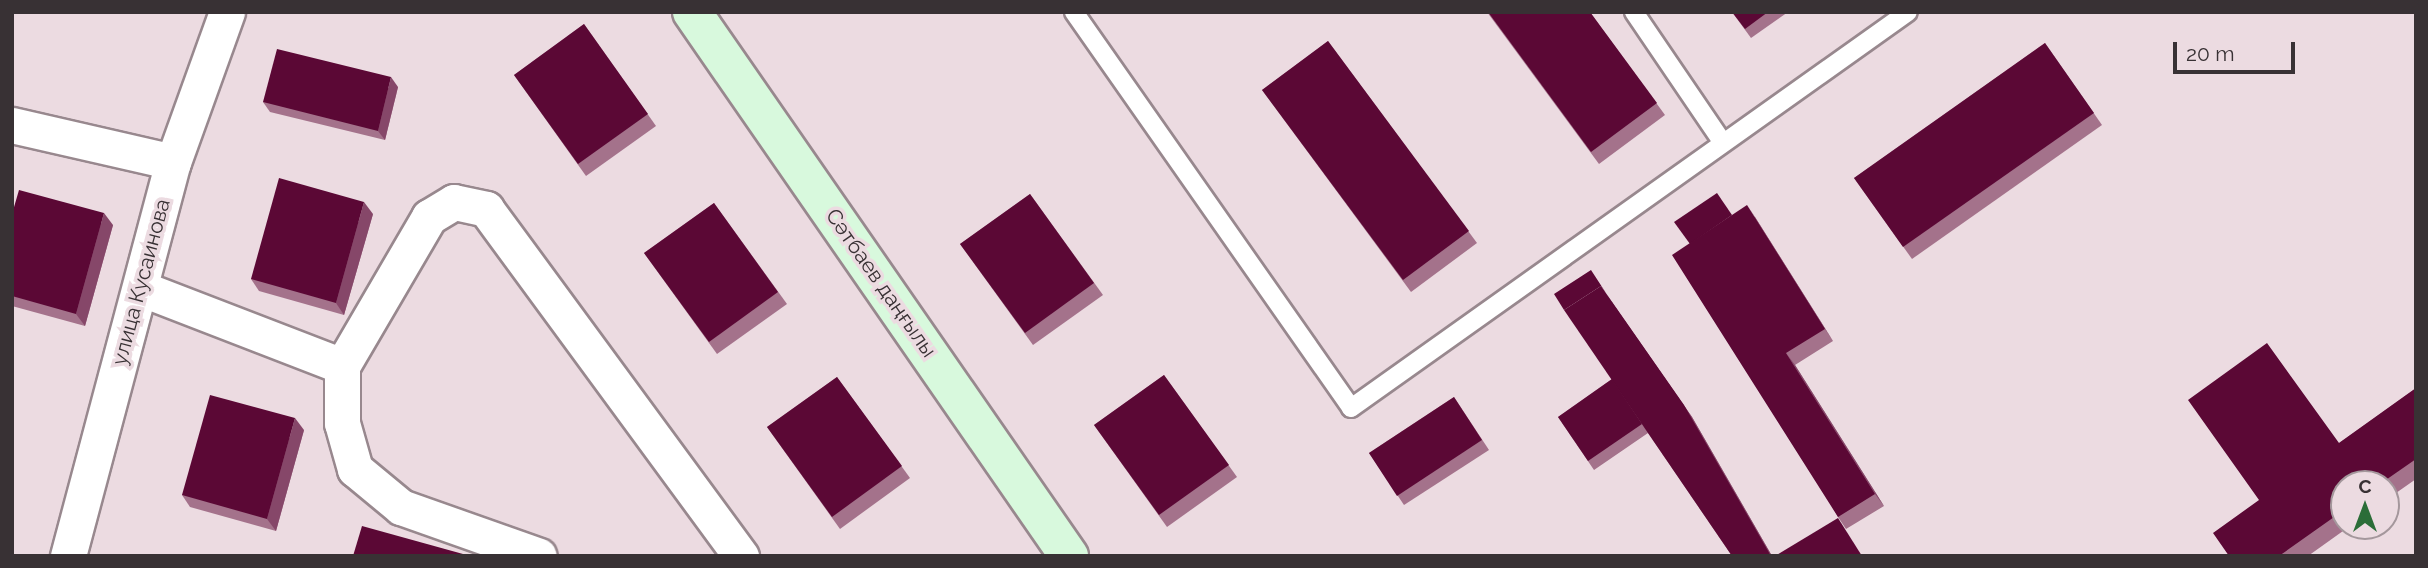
<!DOCTYPE html>
<html>
<head>
<meta charset="utf-8">
<style>
	body { margin:0 }
	#map { position:relative; width:2428px; height:568px; overflow:hidden; background:#ecdbe1; font-family:Raleway,sans-serif }
	div>[style] { position:absolute }
	[style*='--x'] { left:calc(var(--x)*1px); top:calc(var(--y)*1px); width:calc(var(--w)*1px); rotate:calc(var(--a)*1deg) }
	.roads { filter:drop-shadow(2px 0 #98888e) drop-shadow(-2px 0 #98888e) drop-shadow(0 2px #98888e) drop-shadow(0 -2px #98888e) }
	.lane>* { height:18px; margin:-9px; padding:0 9px; transform-origin:9px; border-radius:9px; background:#fff }
	.street>* { height:35px; margin:-17.5px; padding:0 17.5px; transform-origin:17.5px; border-radius:17.5px; background:#fff }
	.secondary>* { height:38px; margin:-19px; padding:0 19px; transform-origin:19px; border-radius:19px; background:#d8f9dd }
	.wall>* { inset:0; background:#a4728b }
	.shaded-wall>* { inset:0; background:#864769 }
	.building>* { inset:0; background:#5b0835 }
	span { translate:-50% -50%; white-space:nowrap; text-align:center; line-height:1.15; -webkit-text-stroke:7px #ecdbe1; paint-order:stroke }
	.street-label { font-size:21px; color:#383134 }
	.frame { position:absolute; inset:0; border:14px solid #383134; pointer-events:none }
	.north { position:absolute; left:2330px; top:470px; width:70px; height:70px; box-sizing:border-box; background:#ecdbe1; border:2px solid #a4979c; border-radius:50%; rotate:0deg; font-size:19px; font-weight:700; line-height:28px; text-align:center; color:#383134 }
	.north::after { content:''; display:block; margin:auto; width:24px; height:32px; background:#2b6d38; clip-path:polygon(50% 0,100% 100%,50% 72%,0 100%) }
	.scale { position:absolute; left:2173px; top:42px; width:122px; height:32px; box-sizing:border-box; border:4px solid #383134; border-top:0; padding-left:9px; font-size:21px; line-height:24px; white-space:nowrap; color:#383134; -webkit-text-stroke:5px #ecdbe1; paint-order:stroke }
</style>
</head>
<body>
<div id="map">
	<div class="roads">
		<div class="lane">
			<div style="--x:1074;--y:12;--w:483;--a:55"></div>
			<div style="--x:1351;--y:408;--w:683;--a:-35.41"></div>
			<div style="--x:1634;--y:12;--w:158;--a:55.8"></div>
		</div>
		<div class="street">
			<div style="--x:12;--y:125;--w:165;--a:12.9"></div>
			<div style="--x:140;--y:288;--w:217;--a:21.1"></div>
			<div style="--x:342;--y:366;--w:173;--a:-59.7"></div>
			<div style="--x:429;--y:217;--w:29;--a:-31"></div>
			<div style="--x:454;--y:202;--w:33;--a:12"></div>
			<div style="--x:486;--y:209;--w:431;--a:53.7"></div>
			<div style="--x:342;--y:366;--w:57;--a:90"></div>
			<div style="--x:342;--y:423;--w:48;--a:74.2"></div>
			<div style="--x:355;--y:469;--w:60;--a:39.6"></div>
			<div style="--x:401;--y:507;--w:146;--a:19.5"></div>
			<div style="--x:68;--y:556;--w:408;--a:-75.1"></div>
			<div style="--x:173;--y:162;--w:159;--a:-70.2"></div>
		</div>
		<div class="secondary">
			<div style="--x:692;--y:12;--w:662;--a:55.28"></div>
		</div>
	</div>
	<div class="wall">
		<div style="clip-path:polygon(1487px 12px,1590px 12px,1665px 115px,1599px 164px)"></div>
		<div style="clip-path:polygon(1732px 12px,1788px 12px,1751px 38px)"></div>
		<div style="clip-path:polygon(584px 24px,656px 126px,586px 176px,514px 75px)"></div>
		<div style="clip-path:polygon(1328px 41px,1477px 243px,1411px 292px,1262px 90px)"></div>
		<div style="clip-path:polygon(2045px 43px,2102px 125px,1912px 259px,1854px 178px)"></div>
		<div style="clip-path:polygon(398px 87px,385px 140px,270px 112px,263px 102px)"></div>
		<div style="clip-path:polygon(1030px 194px,1103px 295px,1033px 345px,960px 244px)"></div>
		<div style="clip-path:polygon(714px 203px,787px 304px,717px 354px,644px 253px)"></div>
		<div style="clip-path:polygon(12px 214px,113px 225px,85px 326px,12px 306px)"></div>
		<div style="clip-path:polygon(373px 214px,344px 315px,259px 291px,251px 279px)"></div>
		<div style="clip-path:polygon(1732px 215px,1755px 217px,1833px 341px,1795px 365px,1884px 506px,1846px 529px,1838px 517px,1690px 244px)"></div>
		<div style="clip-path:polygon(1609px 298px,1692px 417px,1772px 556px,1732px 556px,1648px 433px,1594px 470px,1558px 417px,1612px 379px)"></div>
		<div style="clip-path:polygon(1164px 375px,1237px 477px,1167px 527px,1094px 425px)"></div>
		<div style="clip-path:polygon(837px 377px,910px 478px,840px 529px,767px 427px)"></div>
		<div style="clip-path:polygon(2416px 388px,2416px 479px,2386px 500px,2386px 484px,2344px 484px,2344px 526px,2350px 526px,2308px 556px,2229px 556px,2339px 443px)"></div>
		<div style="clip-path:polygon(1454px 397px,1489px 450px,1404px 505px,1369px 453px)"></div>
		<div style="clip-path:polygon(304px 430px,276px 531px,190px 507px,182px 495px)"></div>
	</div>
	<div class="shaded-wall">
		<div style="clip-path:polygon(391px 77px,398px 87px,385px 140px,378px 131px)"></div>
		<div style="clip-path:polygon(364px 202px,373px 214px,344px 315px,336px 303px)"></div>
		<div style="clip-path:polygon(1747px 205px,1755px 217px,1833px 341px,1825px 329px)"></div>
		<div style="clip-path:polygon(104px 213px,113px 225px,85px 326px,76px 314px)"></div>
		<div style="clip-path:polygon(1609px 298px,1692px 417px,1772px 556px,1771px 556px)"></div>
		<div style="clip-path:polygon(1786px 353px,1795px 365px,1884px 506px,1875px 494px)"></div>
		<div style="clip-path:polygon(295px 418px,304px 430px,276px 531px,267px 519px)"></div>
	</div>
	<div class="building">
		<div style="clip-path:polygon(1488px 12px,1590px 12px,1657px 103px,1591px 152px)"></div>
		<div style="clip-path:polygon(1732px 12px,1768px 12px,1745px 29px)"></div>
		<div style="clip-path:polygon(584px 24px,648px 114px,578px 164px,514px 75px)"></div>
		<div style="clip-path:polygon(1328px 41px,1469px 231px,1403px 280px,1262px 90px)"></div>
		<div style="clip-path:polygon(2045px 43px,2094px 113px,1903px 247px,1854px 178px)"></div>
		<div style="clip-path:polygon(277px 49px,391px 77px,378px 131px,263px 102px)"></div>
		<div style="clip-path:polygon(279px 178px,364px 202px,336px 303px,251px 279px)"></div>
		<div style="clip-path:polygon(19px 190px,104px 213px,76px 314px,12px 296px,12px 214px)"></div>
		<div style="clip-path:polygon(1717px 193px,1732px 215px,1690px 244px,1674px 222px)"></div>
		<div style="clip-path:polygon(1030px 194px,1094px 283px,1025px 333px,960px 244px)"></div>
		<div style="clip-path:polygon(714px 203px,778px 292px,709px 342px,644px 253px)"></div>
		<div style="clip-path:polygon(1747px 205px,1825px 329px,1786px 353px,1875px 494px,1838px 517px,1672px 255px)"></div>
		<div style="clip-path:polygon(1591px 270px,1606px 293px,1601px 286px,1564px 310px,1554px 294px)"></div>
		<div style="clip-path:polygon(1601px 286px,1684px 405px,1771px 556px,1732px 556px,1564px 310px)"></div>
		<div style="clip-path:polygon(2267px 343px,2339px 443px,2416px 388px,2416px 459px,2380px 484px,2344px 484px,2344px 510px,2279px 556px,2229px 556px,2213px 533px,2259px 500px,2188px 400px)"></div>
		<div style="clip-path:polygon(1164px 375px,1229px 465px,1159px 515px,1094px 425px)"></div>
		<div style="clip-path:polygon(837px 377px,902px 466px,832px 517px,767px 427px)"></div>
		<div style="clip-path:polygon(1612px 379px,1642px 424px,1588px 461px,1558px 417px)"></div>
		<div style="clip-path:polygon(210px 395px,295px 418px,267px 519px,182px 495px)"></div>
		<div style="clip-path:polygon(1454px 397px,1482px 440px,1397px 496px,1369px 453px)"></div>
		<div style="clip-path:polygon(1838px 518px,1862px 556px,1775px 556px)"></div>
		<div style="clip-path:polygon(362px 526px,463px 554px,462px 556px,353px 556px)"></div>
	</div>
	<div class="street-label">
		<span style="left:141px;top:282px;rotate:-75deg">улица Кусаинова</span>
		<span style="left:881px;top:283px;rotate:55deg">Сәтбаев даңғылы</span>
	</div>
	<div class="frame"></div>
	<div class="north">С</div>
	<div class="scale">20 m</div>
</div>
</body>
</html>
